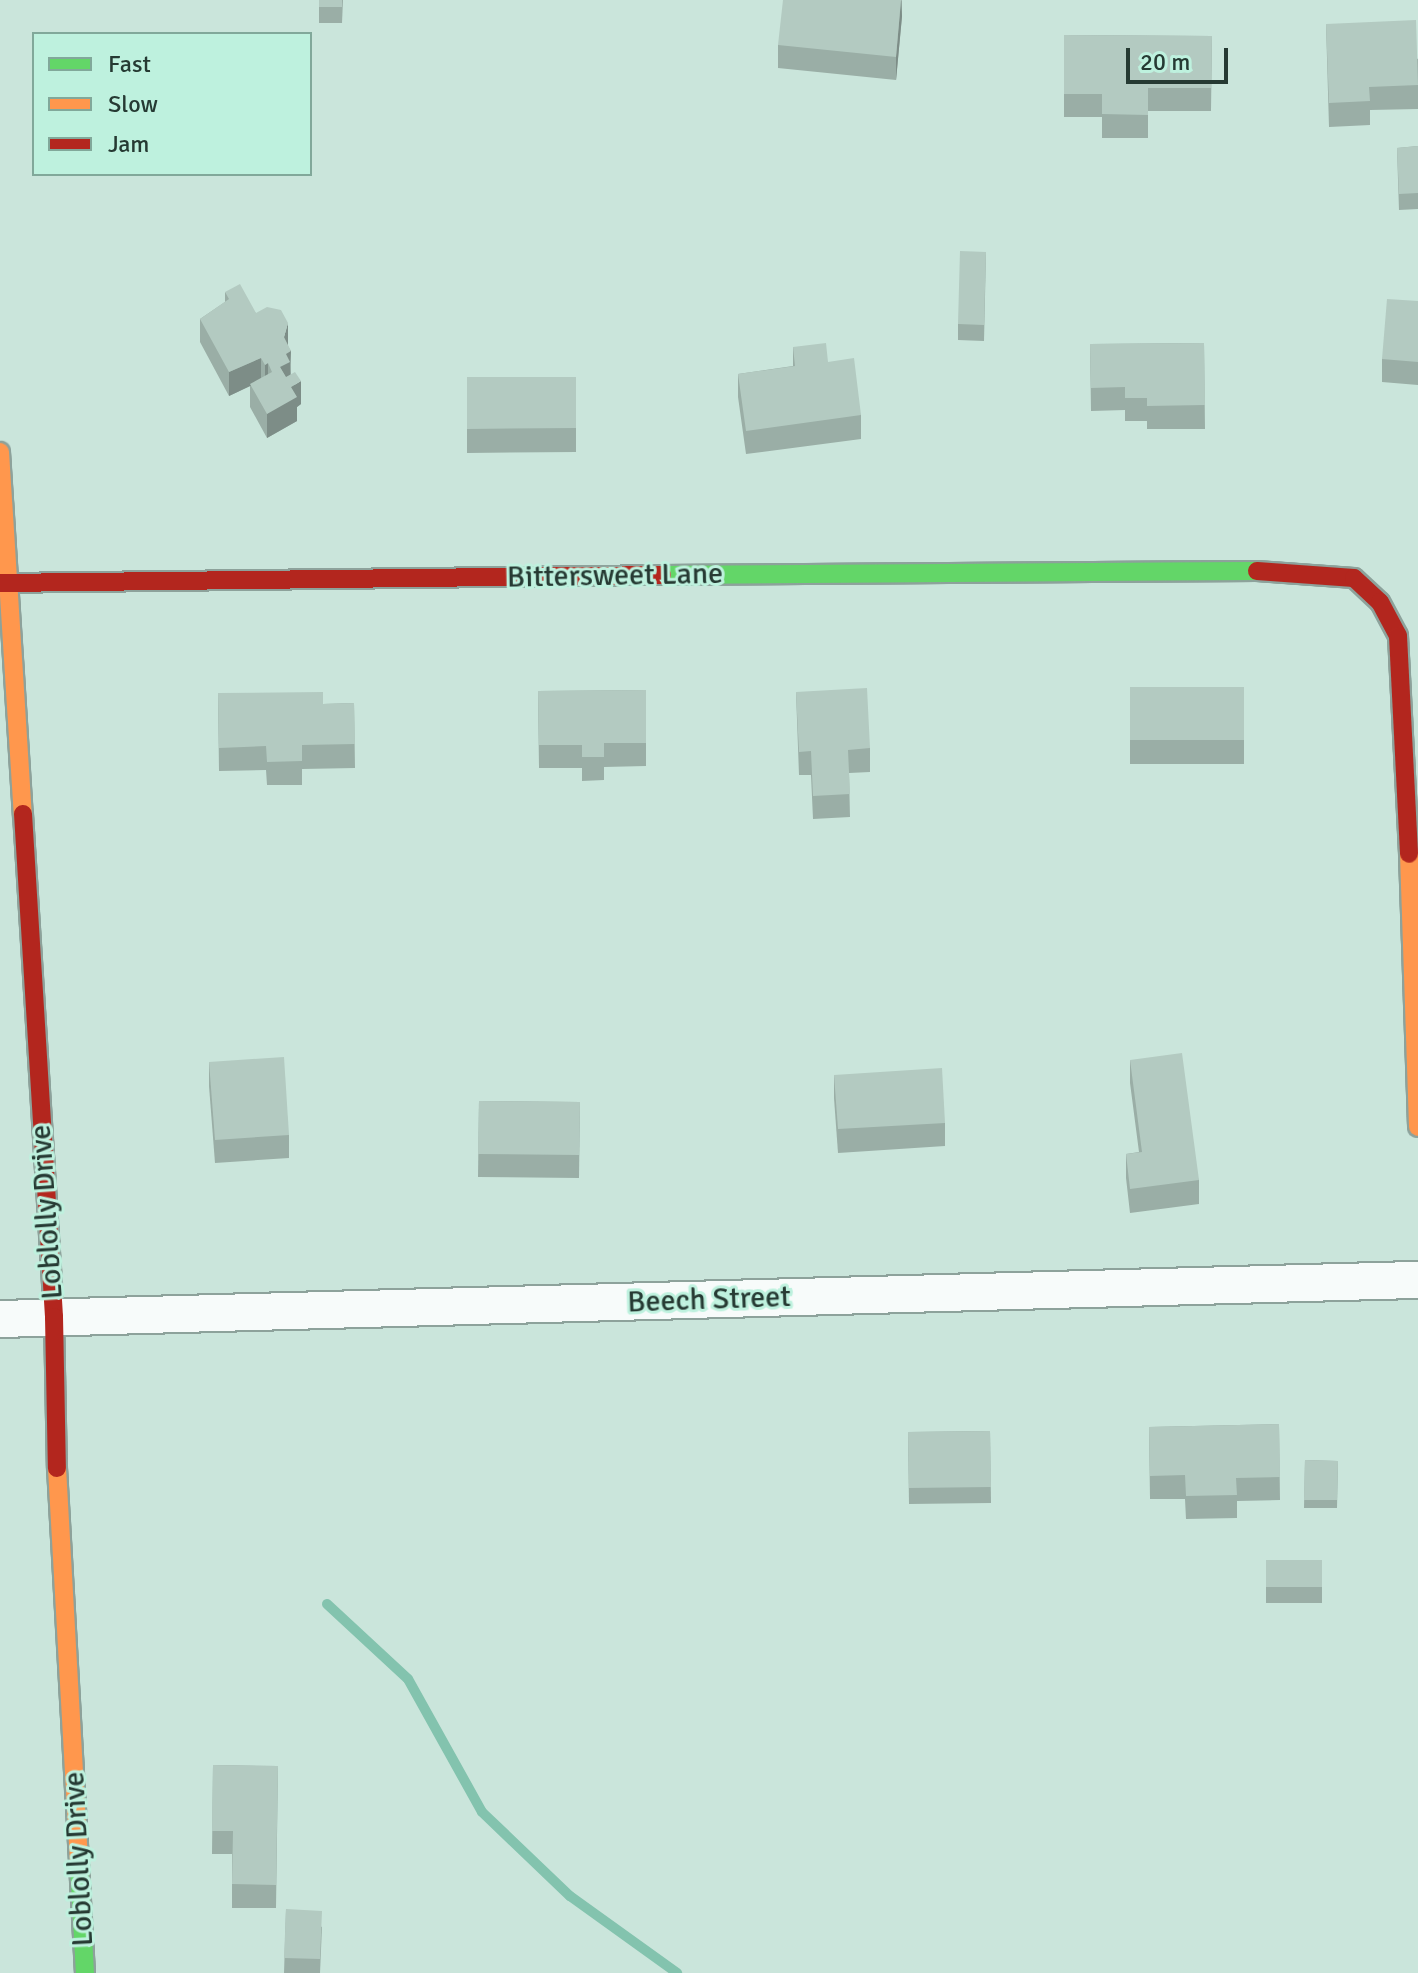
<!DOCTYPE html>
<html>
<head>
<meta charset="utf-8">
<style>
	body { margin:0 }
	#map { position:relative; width:1418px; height:1973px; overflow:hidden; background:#cae5db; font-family:Signika,sans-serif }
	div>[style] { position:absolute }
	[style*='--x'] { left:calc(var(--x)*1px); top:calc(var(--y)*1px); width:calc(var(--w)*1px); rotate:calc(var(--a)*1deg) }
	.stream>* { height:10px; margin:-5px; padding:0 5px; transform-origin:5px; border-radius:5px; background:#83c3ae }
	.roads { filter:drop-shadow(2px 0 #8da29b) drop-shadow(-2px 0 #8da29b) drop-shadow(0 2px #8da29b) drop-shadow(0 -2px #8da29b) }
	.street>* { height:36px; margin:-18px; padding:0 18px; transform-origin:18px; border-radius:18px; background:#f7fbfa }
	.fast>* { height:18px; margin:-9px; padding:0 9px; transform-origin:9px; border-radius:9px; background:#63d668 }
	.slow>* { height:18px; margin:-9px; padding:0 9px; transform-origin:9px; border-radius:9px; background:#ff974d }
	.jam>* { height:18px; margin:-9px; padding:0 9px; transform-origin:9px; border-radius:9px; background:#b3261e }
	.wall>* { inset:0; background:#9aaea6 }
	.shaded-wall>* { inset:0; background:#7d8d87 }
	.building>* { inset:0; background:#b3cac1 }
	span { translate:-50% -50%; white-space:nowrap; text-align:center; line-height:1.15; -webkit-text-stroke:6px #bef1de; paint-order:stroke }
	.street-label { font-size:30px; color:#263a33 }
	.legend { position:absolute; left:32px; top:32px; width:280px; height:144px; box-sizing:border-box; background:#bef1de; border:2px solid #81a89a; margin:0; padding:10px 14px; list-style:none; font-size:24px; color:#263a33 }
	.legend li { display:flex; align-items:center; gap:16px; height:40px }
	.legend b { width:40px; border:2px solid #81a89a }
	.scale { position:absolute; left:1126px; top:48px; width:102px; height:36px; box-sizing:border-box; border:4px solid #263a33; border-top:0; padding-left:10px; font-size:24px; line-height:28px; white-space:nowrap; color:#263a33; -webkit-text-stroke:6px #bef1de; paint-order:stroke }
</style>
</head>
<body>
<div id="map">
	<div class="stream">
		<div style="--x:327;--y:1604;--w:110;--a:42.8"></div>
		<div style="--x:408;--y:1679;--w:152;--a:60.9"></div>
		<div style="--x:482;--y:1812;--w:122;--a:43.7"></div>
		<div style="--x:570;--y:1896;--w:132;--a:35.7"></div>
	</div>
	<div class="roads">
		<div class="street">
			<div style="--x:0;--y:1319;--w:1419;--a:-1.58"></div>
		</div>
		<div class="fast">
			<div style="--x:662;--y:575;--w:595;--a:-0.39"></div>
			<div style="--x:79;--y:1863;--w:110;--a:86.9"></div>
		</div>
		<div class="slow">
			<div style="--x:0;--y:452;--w:363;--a:86.4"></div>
			<div style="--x:1409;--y:854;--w:273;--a:88.1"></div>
			<div style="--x:57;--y:1468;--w:396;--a:86.8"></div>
		</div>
		<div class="jam">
			<div style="--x:1257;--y:571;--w:97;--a:4.1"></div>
			<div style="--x:1354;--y:578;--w:35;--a:43"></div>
			<div style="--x:1380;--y:602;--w:38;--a:62"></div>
			<div style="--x:1398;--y:636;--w:218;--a:87.1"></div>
			<div style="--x:0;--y:583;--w:662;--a:-0.69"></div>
			<div style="--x:23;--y:814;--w:504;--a:86.47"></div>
			<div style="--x:54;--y:1317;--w:151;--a:88.9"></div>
		</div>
	</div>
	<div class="wall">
		<div style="clip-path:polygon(319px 0,343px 0,342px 23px,319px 23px)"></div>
		<div style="clip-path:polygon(902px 0,902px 16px,896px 80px,778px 68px,778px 45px)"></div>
		<div style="clip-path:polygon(1326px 24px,1418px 59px,1418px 109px,1370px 110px,1370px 125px,1329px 127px)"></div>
		<div style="clip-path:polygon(1064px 35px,1212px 36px,1211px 111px,1148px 111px,1148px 138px,1102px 138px,1102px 117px,1064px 117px)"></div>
		<div style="clip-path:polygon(1418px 146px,1418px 209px,1399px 210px,1397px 148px)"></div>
		<div style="clip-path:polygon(986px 252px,984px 341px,958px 340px,958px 324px)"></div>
		<div style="clip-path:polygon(225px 292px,256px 313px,288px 345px,291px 374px,301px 404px,297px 407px,297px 421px,267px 438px,250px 407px,250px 386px,229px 396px,200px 342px,200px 319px,225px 302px)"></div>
		<div style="clip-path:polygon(1418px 301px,1418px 385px,1382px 382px,1382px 359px)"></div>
		<div style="clip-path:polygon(1204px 343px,1205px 429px,1147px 429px,1147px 421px,1125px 421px,1125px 410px,1091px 411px,1090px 344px)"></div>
		<div style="clip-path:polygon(793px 347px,828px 362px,861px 415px,861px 439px,746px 454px,738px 397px,738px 374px,793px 366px)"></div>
		<div style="clip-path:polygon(467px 377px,576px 377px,576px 452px,467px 453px)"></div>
		<div style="clip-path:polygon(1130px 687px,1244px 687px,1244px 764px,1130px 764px)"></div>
		<div style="clip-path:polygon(646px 690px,646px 766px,604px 767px,604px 780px,582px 781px,582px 768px,539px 768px,538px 691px)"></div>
		<div style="clip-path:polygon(796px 692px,870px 748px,870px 772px,849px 773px,850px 817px,813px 819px,811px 775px,799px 775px)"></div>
		<div style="clip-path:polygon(218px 693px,323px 704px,354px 703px,355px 768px,302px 769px,302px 785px,267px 785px,266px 770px,219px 771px)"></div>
		<div style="clip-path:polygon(1130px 1060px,1199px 1180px,1199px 1204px,1130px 1213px,1126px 1178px,1126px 1154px,1139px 1152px,1130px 1083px)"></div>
		<div style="clip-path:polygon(209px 1062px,289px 1135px,289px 1158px,215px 1163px,209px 1086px)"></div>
		<div style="clip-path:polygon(834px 1075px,945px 1123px,945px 1146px,838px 1153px,834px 1098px)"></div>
		<div style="clip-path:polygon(479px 1101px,580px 1102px,579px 1178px,478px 1177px)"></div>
		<div style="clip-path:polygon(1279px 1424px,1280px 1500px,1237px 1501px,1237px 1518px,1186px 1519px,1185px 1499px,1150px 1499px,1149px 1427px)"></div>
		<div style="clip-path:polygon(990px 1431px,991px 1503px,909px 1504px,908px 1432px)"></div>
		<div style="clip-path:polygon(1305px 1460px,1338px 1461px,1337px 1508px,1304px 1508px)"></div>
		<div style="clip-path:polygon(1266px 1560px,1322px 1560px,1322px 1603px,1266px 1603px)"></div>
		<div style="clip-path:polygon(213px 1765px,278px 1766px,276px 1908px,232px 1908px,232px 1854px,212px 1854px)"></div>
		<div style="clip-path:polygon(286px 1909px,322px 1927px,320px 1973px,284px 1973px)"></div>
	</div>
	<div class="shaded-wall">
		<div style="clip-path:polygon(901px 0,902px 16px,896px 80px,896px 57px)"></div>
		<div style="clip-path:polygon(288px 323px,288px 347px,291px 351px,290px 385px,280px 367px,284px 337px)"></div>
		<div style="clip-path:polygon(261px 358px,261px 381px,229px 396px,229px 372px)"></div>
		<div style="clip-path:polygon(268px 363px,268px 387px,265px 389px,265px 365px)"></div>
		<div style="clip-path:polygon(301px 381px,301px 404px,297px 407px,297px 421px,267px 438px,267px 414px,291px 387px)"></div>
	</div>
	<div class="building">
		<div style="clip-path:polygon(319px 0,342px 0,342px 7px,319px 7px)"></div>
		<div style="clip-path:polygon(783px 0,901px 0,896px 57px,778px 45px)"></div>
		<div style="clip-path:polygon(1416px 20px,1418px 85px,1369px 87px,1370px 101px,1329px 103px,1326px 24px)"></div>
		<div style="clip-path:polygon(1064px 35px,1212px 36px,1211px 88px,1148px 88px,1148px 115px,1102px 114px,1102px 94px,1064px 94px)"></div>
		<div style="clip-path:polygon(1418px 146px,1418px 193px,1399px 194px,1397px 148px)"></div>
		<div style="clip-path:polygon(960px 251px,986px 252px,984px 325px,958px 324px)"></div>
		<div style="clip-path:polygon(240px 284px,256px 313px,267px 307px,281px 310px,288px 323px,284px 337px,291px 351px,286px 354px,290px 362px,280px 367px,286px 377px,295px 372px,301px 381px,291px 387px,297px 397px,267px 414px,250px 384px,272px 372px,268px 363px,265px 365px,261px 358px,229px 372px,200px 319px,229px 299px,225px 292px)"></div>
		<div style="clip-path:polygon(1387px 299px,1418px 301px,1418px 362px,1382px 359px)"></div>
		<div style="clip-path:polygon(826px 343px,828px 362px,854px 358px,861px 415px,746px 431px,738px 374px,795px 366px,793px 347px)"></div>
		<div style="clip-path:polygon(1204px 343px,1205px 405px,1147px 406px,1147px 398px,1125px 398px,1125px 387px,1091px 388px,1090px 344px)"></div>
		<div style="clip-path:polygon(467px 377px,576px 377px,576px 428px,467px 429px)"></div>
		<div style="clip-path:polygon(1130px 687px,1244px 687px,1244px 740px,1130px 740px)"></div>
		<div style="clip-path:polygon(867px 688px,870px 748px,848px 750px,850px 794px,813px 796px,811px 751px,799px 752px,796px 692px)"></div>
		<div style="clip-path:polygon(646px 690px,646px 743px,604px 743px,604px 757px,582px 757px,582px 745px,539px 745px,538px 691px)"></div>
		<div style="clip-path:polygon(323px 692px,323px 704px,354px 703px,355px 744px,302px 745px,302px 761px,267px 762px,266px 746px,219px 748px,218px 693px)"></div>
		<div style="clip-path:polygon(1182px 1053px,1199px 1180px,1130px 1189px,1126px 1154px,1142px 1152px,1130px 1060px)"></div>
		<div style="clip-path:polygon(284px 1057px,289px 1135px,215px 1140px,209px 1062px)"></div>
		<div style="clip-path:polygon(942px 1068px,945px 1123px,838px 1129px,834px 1075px)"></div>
		<div style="clip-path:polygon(479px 1101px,580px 1102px,579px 1155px,478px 1154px)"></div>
		<div style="clip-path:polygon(1279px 1424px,1280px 1477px,1236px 1478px,1237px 1495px,1186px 1496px,1185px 1475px,1150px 1476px,1149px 1427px)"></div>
		<div style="clip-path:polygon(990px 1431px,991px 1487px,909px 1488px,908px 1432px)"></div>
		<div style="clip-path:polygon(1305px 1460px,1338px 1461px,1337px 1500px,1304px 1500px)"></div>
		<div style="clip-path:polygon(1266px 1560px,1322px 1560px,1322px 1587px,1266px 1587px)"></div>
		<div style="clip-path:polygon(213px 1765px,278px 1766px,276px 1885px,232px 1884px,233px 1831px,212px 1831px)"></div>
		<div style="clip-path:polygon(286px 1909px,322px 1911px,320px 1959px,284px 1958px)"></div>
	</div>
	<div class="street-label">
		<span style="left:615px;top:576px;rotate:-1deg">Bittersweet Lane</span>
		<span style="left:47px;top:1212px;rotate:-94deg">Loblolly Drive</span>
		<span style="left:709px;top:1300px;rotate:-2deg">Beech Street</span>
		<span style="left:79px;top:1859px;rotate:-93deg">Loblolly Drive</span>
	</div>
	<ul class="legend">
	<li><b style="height:10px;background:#63d668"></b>Fast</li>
	<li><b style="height:10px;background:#ff974d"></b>Slow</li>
	<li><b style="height:10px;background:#b3261e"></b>Jam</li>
	</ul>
	<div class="scale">20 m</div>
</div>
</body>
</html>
